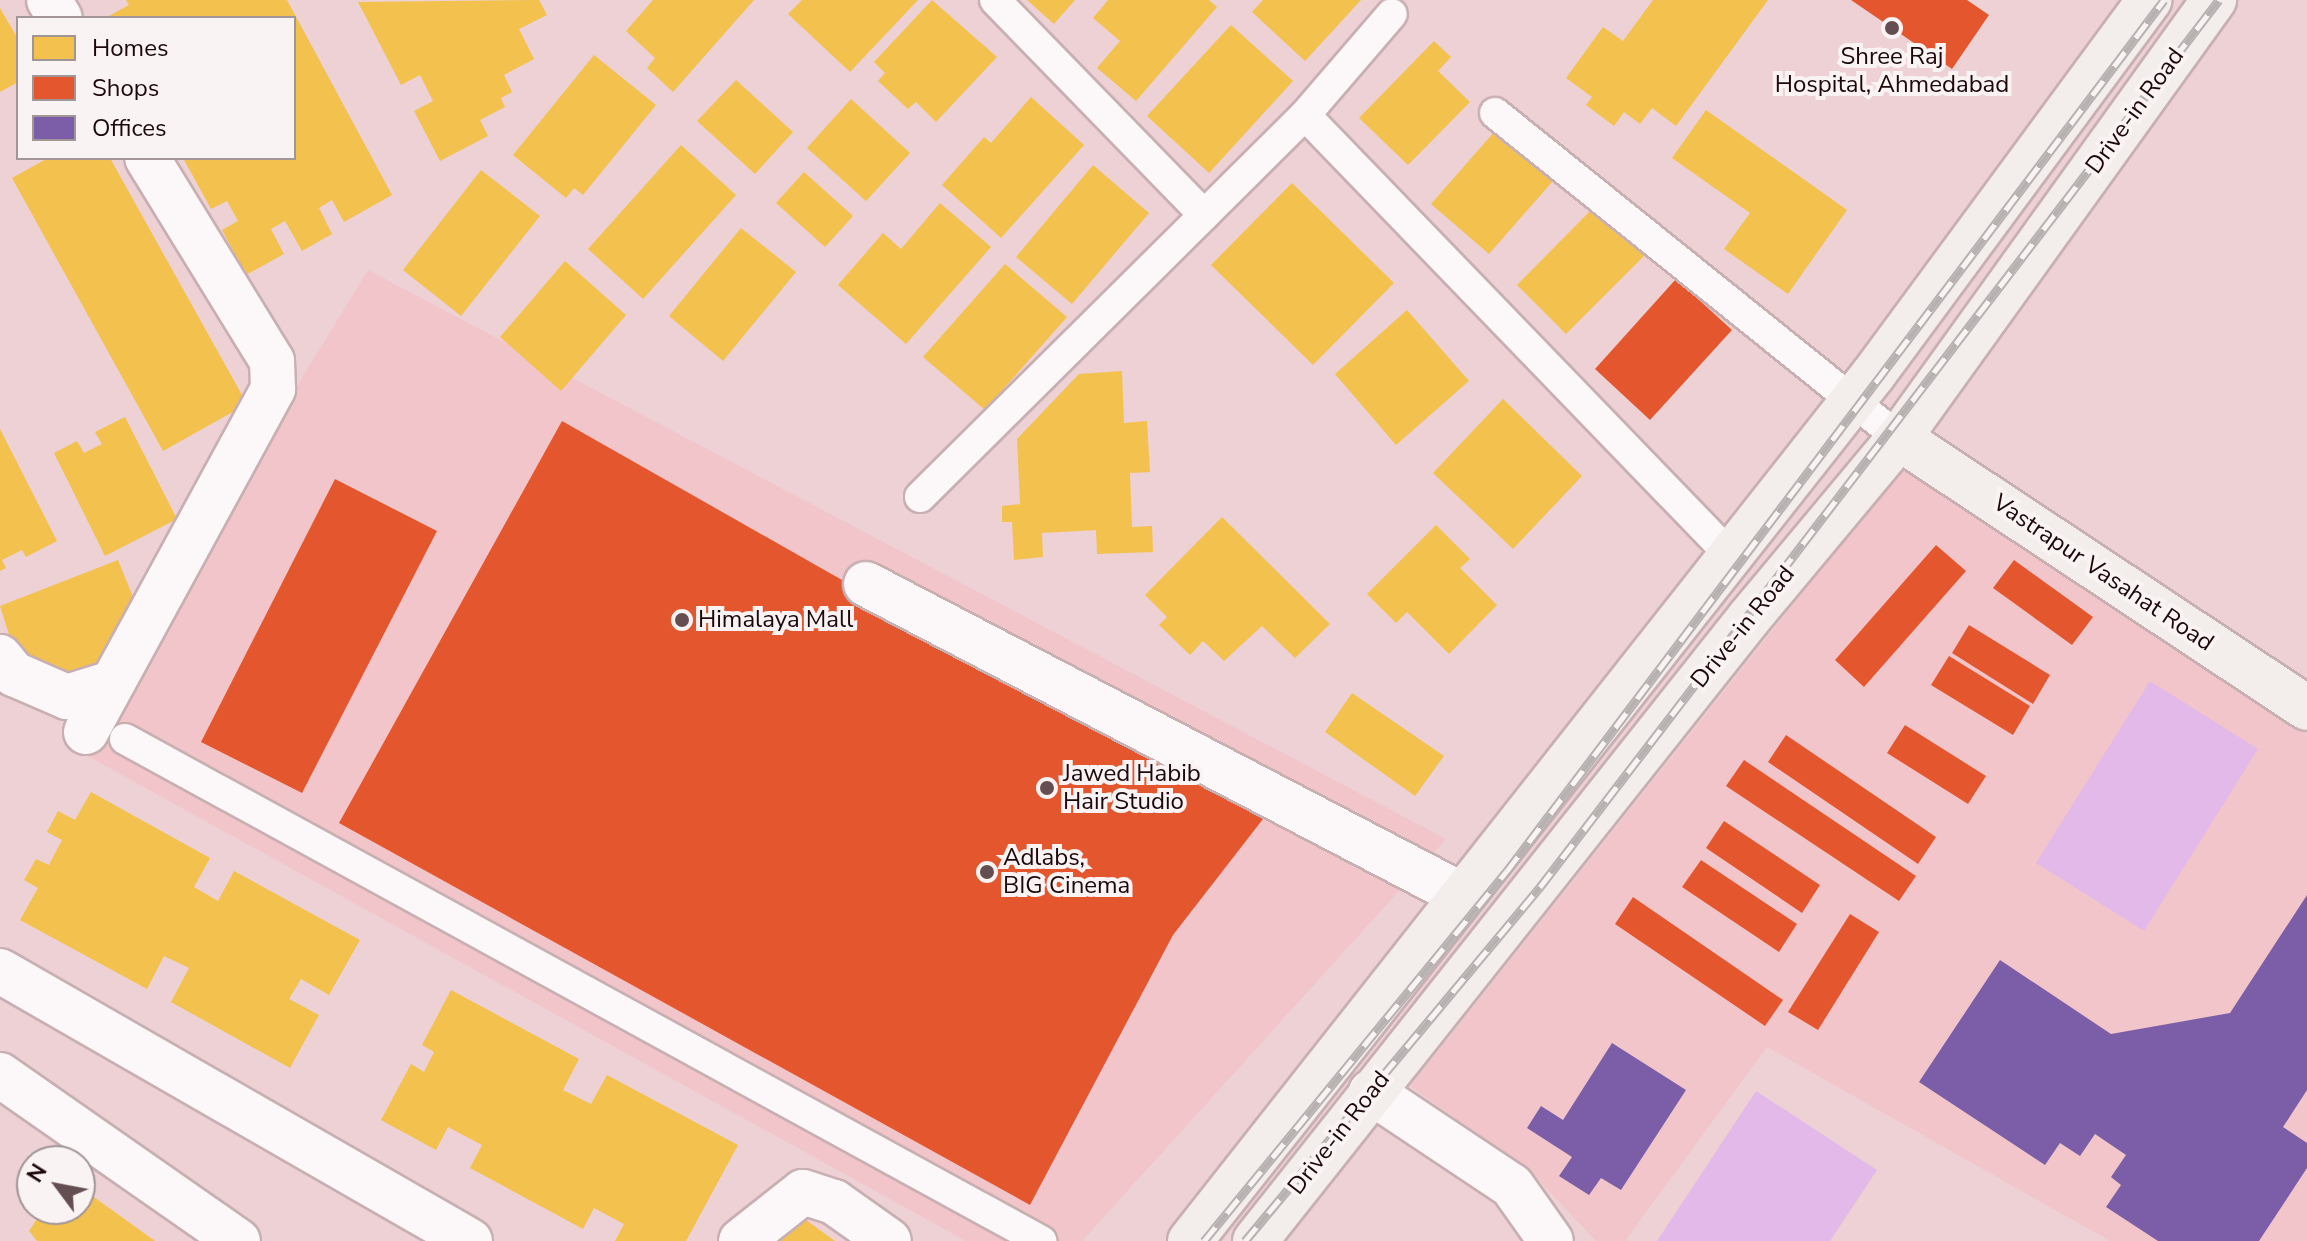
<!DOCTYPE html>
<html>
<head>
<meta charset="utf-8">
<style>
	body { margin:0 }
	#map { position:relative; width:2307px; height:1241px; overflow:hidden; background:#edd1d4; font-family:"Nunito Sans",sans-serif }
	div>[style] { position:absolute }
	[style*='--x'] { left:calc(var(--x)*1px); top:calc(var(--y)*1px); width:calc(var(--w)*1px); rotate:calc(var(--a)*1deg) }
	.built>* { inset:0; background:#f2c5ca }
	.green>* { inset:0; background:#e3b9e9 }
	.homes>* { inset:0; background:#f2c14e }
	.shops>* { inset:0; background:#e4572e }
	.offices>* { inset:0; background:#7b5ea7 }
	.roads { filter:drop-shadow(2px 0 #c8afb2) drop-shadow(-2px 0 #c8afb2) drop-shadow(0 2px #c8afb2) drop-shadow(0 -2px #c8afb2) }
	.lane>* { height:30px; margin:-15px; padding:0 15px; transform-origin:15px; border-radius:15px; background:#fcf8f9 }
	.street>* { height:44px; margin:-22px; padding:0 22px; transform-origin:22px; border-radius:22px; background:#fcf8f9 }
	.secondary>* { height:44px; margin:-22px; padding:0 22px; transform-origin:22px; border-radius:22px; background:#f3edeb }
	.rail>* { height:9px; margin-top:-4.5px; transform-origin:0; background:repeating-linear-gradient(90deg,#faf3f4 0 18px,#b7b1b1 0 36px); box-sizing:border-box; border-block:2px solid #b7b1b1 }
	.dots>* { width:22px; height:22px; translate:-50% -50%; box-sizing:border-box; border:4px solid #faf3f4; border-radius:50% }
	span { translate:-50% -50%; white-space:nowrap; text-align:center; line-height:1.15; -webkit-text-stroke:8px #faf3f4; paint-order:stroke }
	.poi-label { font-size:24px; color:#1c070a }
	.left { translate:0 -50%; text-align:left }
	.street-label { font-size:24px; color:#1c070a }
	.legend { position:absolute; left:16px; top:16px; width:280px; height:144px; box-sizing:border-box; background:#faf3f4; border:2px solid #a19596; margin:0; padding:10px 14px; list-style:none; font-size:24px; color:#1c070a }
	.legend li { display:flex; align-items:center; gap:16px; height:40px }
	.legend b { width:40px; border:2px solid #a19596 }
	.north { position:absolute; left:16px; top:1145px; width:80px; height:80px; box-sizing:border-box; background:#faf3f4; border:2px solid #a19596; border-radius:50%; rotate:302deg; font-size:22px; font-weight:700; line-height:32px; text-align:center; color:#1c070a }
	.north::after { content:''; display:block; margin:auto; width:28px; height:36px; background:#654e51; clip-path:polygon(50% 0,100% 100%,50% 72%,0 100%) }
</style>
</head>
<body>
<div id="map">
	<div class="built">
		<div style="clip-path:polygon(368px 270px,1446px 839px,1082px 1241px,966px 1241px,75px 749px)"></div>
		<div style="clip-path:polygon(1905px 464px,2307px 735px,2307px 1241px,2110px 1241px,1767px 1047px,1625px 1241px,1596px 1241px,1531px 1172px,1410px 1086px)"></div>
	</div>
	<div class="green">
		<div style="clip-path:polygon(2150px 681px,2258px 749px,2144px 931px,2036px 863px)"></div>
		<div style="clip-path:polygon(1756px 1091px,1877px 1170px,1830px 1241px,1657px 1241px)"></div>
	</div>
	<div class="homes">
		<div style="clip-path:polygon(126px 0,287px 0,392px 195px,344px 222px,332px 200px,319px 208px,332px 234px,302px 251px,285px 221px,271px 229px,284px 254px,246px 275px,222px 230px,238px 221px,227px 201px,211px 209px,183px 158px,294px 158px,294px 18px,105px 18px,129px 5px)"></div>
		<div style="clip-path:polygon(539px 0,547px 15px,519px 29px,534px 59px,504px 75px,512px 92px,501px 98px,505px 107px,480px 120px,488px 136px,440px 161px,414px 111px,433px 101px,420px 75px,401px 85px,358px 2px)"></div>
		<div style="clip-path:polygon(653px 0,754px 0,673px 92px,647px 68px,655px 58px,626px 31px)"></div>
		<div style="clip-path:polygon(802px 0,918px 0,850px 72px,788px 14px)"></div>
		<div style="clip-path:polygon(932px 0,997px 57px,936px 122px,916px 102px,908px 109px,878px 81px,885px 73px,874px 62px)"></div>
		<div style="clip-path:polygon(1027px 0,1075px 0,1054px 24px)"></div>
		<div style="clip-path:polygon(1108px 0,1209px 0,1217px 7px,1136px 101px,1097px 68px,1120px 41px,1093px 18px)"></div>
		<div style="clip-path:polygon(1263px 0,1361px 0,1305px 61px,1252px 12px)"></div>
		<div style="clip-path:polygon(1653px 0,1768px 0,1676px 126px,1652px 108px,1640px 124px,1624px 112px,1614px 126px,1586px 105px,1592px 97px,1566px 78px,1603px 27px,1623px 41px)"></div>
		<div style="clip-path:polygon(0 8px,18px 39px,18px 82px,0 92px)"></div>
		<div style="clip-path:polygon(1231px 25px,1293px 81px,1209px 173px,1147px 116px)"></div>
		<div style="clip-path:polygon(1434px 41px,1451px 57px,1438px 71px,1470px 102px,1408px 165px,1359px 118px)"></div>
		<div style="clip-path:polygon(594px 55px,656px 105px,583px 195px,574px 188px,566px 198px,513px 155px)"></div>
		<div style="clip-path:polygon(736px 80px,793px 132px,755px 174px,697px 121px)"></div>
		<div style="clip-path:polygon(1031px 97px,1084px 145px,1001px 238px,942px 185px,984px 137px,991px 143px)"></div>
		<div style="clip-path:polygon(851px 99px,910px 153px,866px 201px,807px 148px)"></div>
		<div style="clip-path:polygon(1706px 110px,1847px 210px,1788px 294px,1724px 249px,1750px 213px,1672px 158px)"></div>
		<div style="clip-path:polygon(1502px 123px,1560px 173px,1489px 254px,1431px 204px)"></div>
		<div style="clip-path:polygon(681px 145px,736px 195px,643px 299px,588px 249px)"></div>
		<div style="clip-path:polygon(48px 158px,110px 158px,247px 404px,163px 451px,12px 178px)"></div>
		<div style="clip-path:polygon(1093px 165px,1149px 213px,1072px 304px,1016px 257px)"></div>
		<div style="clip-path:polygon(481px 170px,540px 216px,461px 316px,403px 270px)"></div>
		<div style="clip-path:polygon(804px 172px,853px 216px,825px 247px,776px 203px)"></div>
		<div style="clip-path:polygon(1292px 183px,1394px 283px,1313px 365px,1211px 265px)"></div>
		<div style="clip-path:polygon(1601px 200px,1650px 250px,1566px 334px,1517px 285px)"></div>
		<div style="clip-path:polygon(940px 203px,991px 247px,906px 344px,838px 285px,883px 233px,901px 249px)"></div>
		<div style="clip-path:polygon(741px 228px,796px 272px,723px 361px,669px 316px)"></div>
		<div style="clip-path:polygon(565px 261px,626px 315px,561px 391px,500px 337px)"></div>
		<div style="clip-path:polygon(1005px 264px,1067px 317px,985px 410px,923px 357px)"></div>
		<div style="clip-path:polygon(1407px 310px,1469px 381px,1396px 445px,1335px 374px)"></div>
		<div style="clip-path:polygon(1122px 371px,1124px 423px,1147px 421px,1150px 472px,1130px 473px,1132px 527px,1152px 526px,1153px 552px,1097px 554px,1096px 530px,1042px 533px,1043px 557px,1014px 560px,1012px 522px,1002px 522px,1002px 506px,1020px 504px,1017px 439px,1079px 374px)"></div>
		<div style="clip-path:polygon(1503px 399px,1582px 476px,1513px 549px,1433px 473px)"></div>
		<div style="clip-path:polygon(125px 417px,177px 519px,105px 556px,54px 453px,77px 441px,84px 453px,102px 444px,95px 432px)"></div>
		<div style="clip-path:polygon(0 429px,57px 541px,26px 557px,22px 550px,2px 560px,6px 568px,0 571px)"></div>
		<div style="clip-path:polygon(1222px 517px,1330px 624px,1295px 658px,1262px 626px,1224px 661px,1203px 641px,1190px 655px,1159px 625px,1167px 617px,1145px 595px)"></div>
		<div style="clip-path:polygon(1436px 525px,1470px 559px,1460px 568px,1497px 605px,1449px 654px,1407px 612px,1396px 623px,1367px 594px)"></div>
		<div style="clip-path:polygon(118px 560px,137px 607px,116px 664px,60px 687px,18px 663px,0 606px)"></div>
		<div style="clip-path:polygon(1352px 693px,1444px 756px,1415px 796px,1325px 732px)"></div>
		<div style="clip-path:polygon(91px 792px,210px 858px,194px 887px,218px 901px,234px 871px,360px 940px,329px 995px,301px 979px,289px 999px,319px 1015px,290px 1068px,171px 1002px,189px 968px,164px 956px,147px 989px,20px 920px,38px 888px,24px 880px,36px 859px,49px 865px,62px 840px,47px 832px,58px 811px,75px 820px)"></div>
		<div style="clip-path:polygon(451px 990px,579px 1059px,563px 1090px,591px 1104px,607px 1075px,738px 1145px,686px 1241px,615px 1241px,624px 1224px,594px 1208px,583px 1229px,470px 1168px,482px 1145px,448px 1127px,436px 1150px,381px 1120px,411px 1064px,424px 1072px,434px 1052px,422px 1045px)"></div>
		<div style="clip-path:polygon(80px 1187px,155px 1241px,37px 1241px,29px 1231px,41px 1213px,50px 1220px,57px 1209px,80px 1209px)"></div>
		<div style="clip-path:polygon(799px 1215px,835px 1241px,781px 1241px)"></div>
	</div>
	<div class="shops">
		<div style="clip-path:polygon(1851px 0,1967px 0,1989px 15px,1952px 69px)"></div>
		<div style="clip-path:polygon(1676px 279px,1732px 330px,1650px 420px,1595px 369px)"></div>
		<div style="clip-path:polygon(562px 421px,1263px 819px,1173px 935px,1030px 1205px,339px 823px)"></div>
		<div style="clip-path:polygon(335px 479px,437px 531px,302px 793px,201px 742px)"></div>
		<div style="clip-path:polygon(1936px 545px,1966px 571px,1864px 687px,1835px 660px)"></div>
		<div style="clip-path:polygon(2014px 560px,2093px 617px,2072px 645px,1993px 588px)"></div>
		<div style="clip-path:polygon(1969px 625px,2050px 675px,2033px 704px,1952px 653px)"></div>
		<div style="clip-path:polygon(1949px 656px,2030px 706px,2013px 735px,1931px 685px)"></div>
		<div style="clip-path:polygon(1905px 725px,1986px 776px,1968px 804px,1887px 753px)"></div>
		<div style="clip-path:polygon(1786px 735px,1936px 837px,1918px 864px,1768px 762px)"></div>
		<div style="clip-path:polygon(1744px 760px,1916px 876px,1899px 901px,1726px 786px)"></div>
		<div style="clip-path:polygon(1724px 821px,1820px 885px,1802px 913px,1706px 848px)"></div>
		<div style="clip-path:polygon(1701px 860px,1797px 924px,1779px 952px,1682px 887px)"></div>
		<div style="clip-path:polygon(1633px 897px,1783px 1000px,1765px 1026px,1615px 924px)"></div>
		<div style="clip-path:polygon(1850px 914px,1879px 932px,1818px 1030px,1788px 1012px)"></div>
	</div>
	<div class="offices">
		<div style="clip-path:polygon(2307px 895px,2307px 1090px,2283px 1127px,2307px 1143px,2307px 1168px,2259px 1241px,2158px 1241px,2106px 1207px,2121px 1185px,2111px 1177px,2126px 1155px,2095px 1134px,2080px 1156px,2060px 1143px,2045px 1165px,1919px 1082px,2000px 960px,2111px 1034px,2230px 1013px)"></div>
		<div style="clip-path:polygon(1612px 1043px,1686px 1090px,1621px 1190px,1601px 1178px,1589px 1195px,1559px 1176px,1572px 1157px,1527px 1128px,1541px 1106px,1563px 1120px)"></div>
	</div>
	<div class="roads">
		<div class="lane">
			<div style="--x:995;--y:0;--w:300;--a:45.8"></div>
			<div style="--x:1495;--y:113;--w:518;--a:38.82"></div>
			<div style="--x:1305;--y:115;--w:133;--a:-49.3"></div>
			<div style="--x:920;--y:497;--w:542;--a:-44.78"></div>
			<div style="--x:1305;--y:115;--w:613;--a:45.99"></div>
			<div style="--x:125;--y:739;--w:1045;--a:28.72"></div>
		</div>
		<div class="street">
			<div style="--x:49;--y:0;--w:21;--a:59"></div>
			<div style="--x:866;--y:584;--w:672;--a:27.56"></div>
			<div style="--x:0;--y:657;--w:22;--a:51"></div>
			<div style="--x:14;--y:674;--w:58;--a:23.5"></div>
			<div style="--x:67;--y:697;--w:47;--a:-17.3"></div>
			<div style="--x:86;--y:732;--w:391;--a:-61.4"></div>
			<div style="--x:273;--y:389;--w:28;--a:-92"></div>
			<div style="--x:272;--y:361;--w:238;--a:-121.6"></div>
			<div style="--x:0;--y:971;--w:542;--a:29.88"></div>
			<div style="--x:0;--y:1075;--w:290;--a:34.9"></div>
			<div style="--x:1371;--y:1092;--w:169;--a:33.7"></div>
			<div style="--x:1512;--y:1186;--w:67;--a:54.7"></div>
			<div style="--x:741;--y:1241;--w:79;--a:-38.3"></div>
			<div style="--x:803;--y:1192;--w:33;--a:18"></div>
			<div style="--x:834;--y:1202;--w:67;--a:35.3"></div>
		</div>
		<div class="secondary">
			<div style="--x:1899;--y:438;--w:489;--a:33.5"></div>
			<div style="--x:1190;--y:1241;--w:1103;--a:-51.74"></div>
			<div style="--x:1873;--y:375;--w:466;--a:-53.6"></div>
			<div style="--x:1255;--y:1241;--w:795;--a:-51.59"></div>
			<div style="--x:1749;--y:618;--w:234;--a:-50.2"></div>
			<div style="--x:1899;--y:438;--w:540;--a:-54.28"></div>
		</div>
	</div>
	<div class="rail">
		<div style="--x:1204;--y:1241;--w:478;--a:-50.7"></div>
		<div style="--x:1507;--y:871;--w:1091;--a:-52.97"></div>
		<div style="--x:1245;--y:1241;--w:461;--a:-50.2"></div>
		<div style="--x:1540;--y:887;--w:1117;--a:-52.57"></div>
	</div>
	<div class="dots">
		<div style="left:1892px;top:28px;background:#654e51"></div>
		<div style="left:682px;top:620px;background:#654e51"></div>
		<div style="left:1047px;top:788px;background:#654e51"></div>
		<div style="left:987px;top:872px;background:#654e51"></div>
	</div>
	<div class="poi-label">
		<span style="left:1892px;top:71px">Shree Raj<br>Hospital, Ahmedabad</span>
		<span class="left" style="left:698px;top:620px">Himalaya Mall</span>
		<span class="left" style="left:1063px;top:788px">Jawed Habib<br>Hair Studio</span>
		<span class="left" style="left:1003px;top:872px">Adlabs,<br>BIG Cinema</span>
	</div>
	<div class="street-label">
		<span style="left:2135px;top:111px;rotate:-54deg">Drive-in Road</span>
		<span style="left:2103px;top:573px;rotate:34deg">Vastrapur Vasahat Road</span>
		<span style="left:1743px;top:627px;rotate:-51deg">Drive-in Road</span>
		<span style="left:1339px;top:1133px;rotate:-52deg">Drive-in Road</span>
	</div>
	<ul class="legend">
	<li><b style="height:22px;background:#f2c14e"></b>Homes</li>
	<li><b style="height:22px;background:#e4572e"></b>Shops</li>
	<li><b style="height:22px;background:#7b5ea7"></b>Offices</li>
	</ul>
	<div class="north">N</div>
</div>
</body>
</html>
